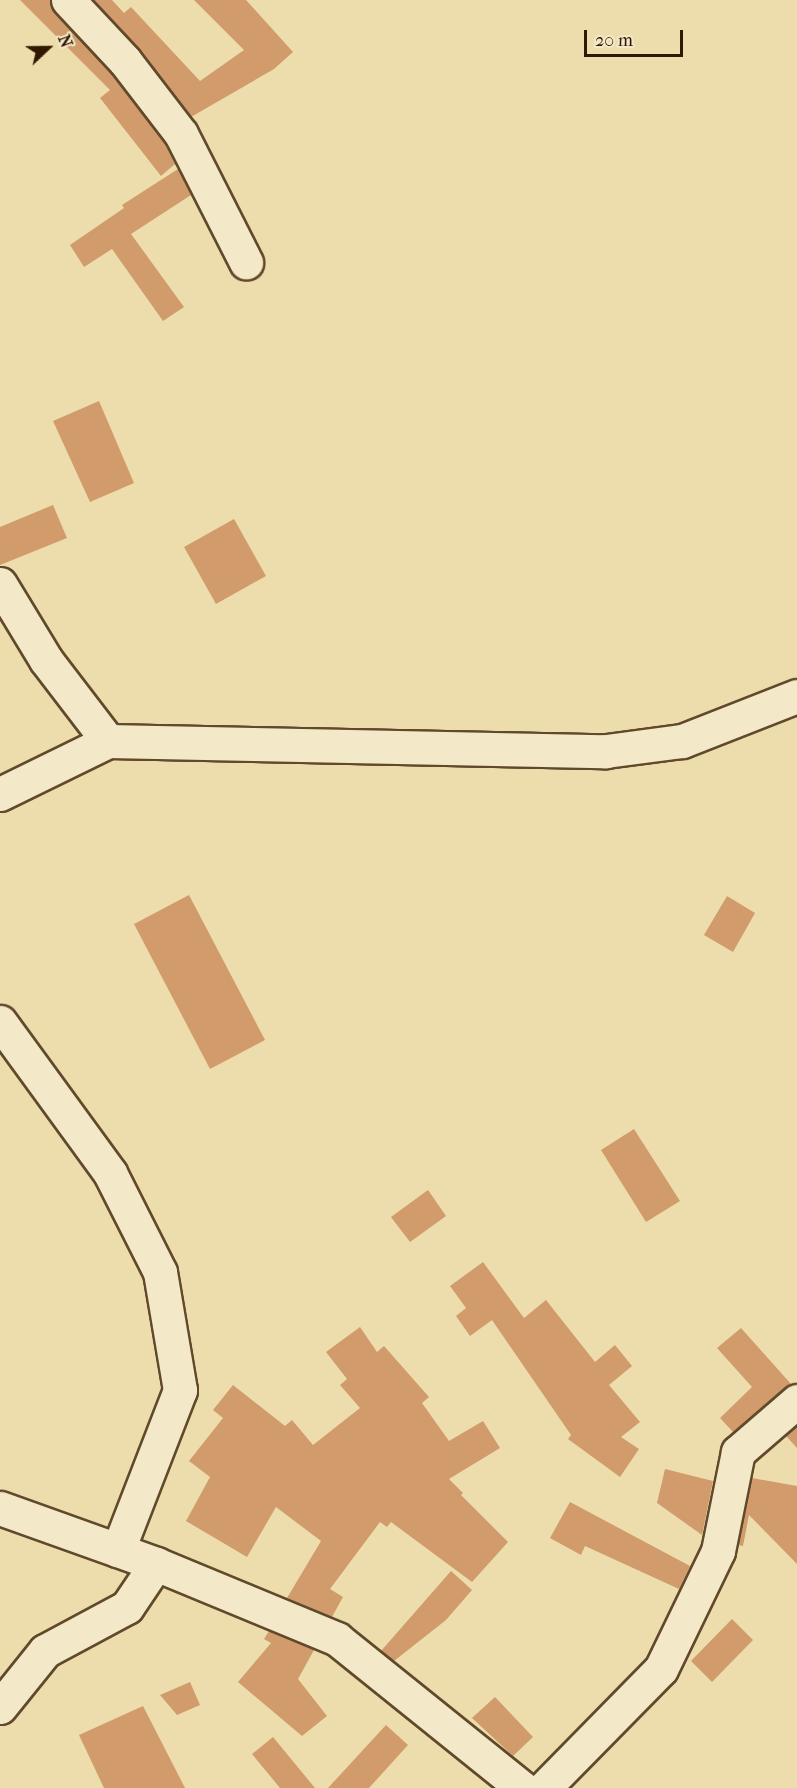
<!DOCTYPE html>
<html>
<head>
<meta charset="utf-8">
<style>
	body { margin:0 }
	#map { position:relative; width:797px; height:1788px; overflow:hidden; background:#edddac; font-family:"IM FELL French Canon",serif }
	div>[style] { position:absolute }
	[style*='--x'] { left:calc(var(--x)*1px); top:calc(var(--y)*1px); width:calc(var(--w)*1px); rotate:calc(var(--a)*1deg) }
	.building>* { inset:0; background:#d19b6c }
	.roads { filter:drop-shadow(2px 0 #61492b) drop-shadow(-2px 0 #61492b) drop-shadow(0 2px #61492b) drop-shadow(0 -2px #61492b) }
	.minor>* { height:33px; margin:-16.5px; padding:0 16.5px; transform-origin:16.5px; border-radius:16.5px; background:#f3e9c9 }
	span { translate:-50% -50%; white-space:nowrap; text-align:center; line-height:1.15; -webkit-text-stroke:5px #f3e9c9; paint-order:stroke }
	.north { position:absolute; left:18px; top:18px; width:60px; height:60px; -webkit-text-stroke:4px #f3e9c9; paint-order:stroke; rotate:68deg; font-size:16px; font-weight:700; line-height:24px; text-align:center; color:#321800 }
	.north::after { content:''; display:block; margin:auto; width:21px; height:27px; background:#321800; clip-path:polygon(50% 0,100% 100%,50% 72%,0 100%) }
	.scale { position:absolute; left:584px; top:30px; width:99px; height:27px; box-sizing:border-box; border:3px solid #321800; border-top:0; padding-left:8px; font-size:18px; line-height:21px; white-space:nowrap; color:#321800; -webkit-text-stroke:4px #f3e9c9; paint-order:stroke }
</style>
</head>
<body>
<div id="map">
	<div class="building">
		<div style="clip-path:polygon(20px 0,50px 0,54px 13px,111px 73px,165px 144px,175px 164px,161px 176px,100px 98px,110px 90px)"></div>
		<div style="clip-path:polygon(94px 0,112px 0,124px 13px,131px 7px,200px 81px,244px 50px,194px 0,246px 0,293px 52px,274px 69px,191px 117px,140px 50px)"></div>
		<div style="clip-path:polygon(178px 169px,191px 195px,131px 234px,184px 307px,163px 321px,112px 249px,84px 267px,70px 245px,124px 208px,122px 205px)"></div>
		<div style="clip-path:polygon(99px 401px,134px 483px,90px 502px,53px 421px)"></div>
		<div style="clip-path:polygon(53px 505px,67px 538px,0 565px,0 527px)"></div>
		<div style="clip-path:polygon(234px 519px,266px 576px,216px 604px,184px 547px)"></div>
		<div style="clip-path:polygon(189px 895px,265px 1040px,210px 1069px,134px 924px)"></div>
		<div style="clip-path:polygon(727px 896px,755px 913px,733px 952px,704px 935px)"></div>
		<div style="clip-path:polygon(634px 1129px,680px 1201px,646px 1222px,601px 1150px)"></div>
		<div style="clip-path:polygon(428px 1190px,446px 1216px,410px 1242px,391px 1217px)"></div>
		<div style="clip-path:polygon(483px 1262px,524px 1318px,546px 1300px,595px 1362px,615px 1345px,632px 1366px,609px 1385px,640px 1422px,621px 1437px,639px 1449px,620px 1477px,568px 1439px,571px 1435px,492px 1320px,470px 1336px,456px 1316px,466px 1308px,450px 1286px)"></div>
		<div style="clip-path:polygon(360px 1327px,377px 1352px,384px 1346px,429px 1397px,422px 1403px,449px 1441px,483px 1421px,500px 1448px,449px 1479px,463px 1493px,461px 1495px,508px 1542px,472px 1582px,391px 1522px,387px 1527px,380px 1522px,330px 1589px,343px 1597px,332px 1617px,287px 1598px,321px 1541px,276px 1507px,247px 1557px,186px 1521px,210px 1477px,189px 1461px,223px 1418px,213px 1410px,233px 1385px,285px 1426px,292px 1420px,313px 1445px,360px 1408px,340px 1385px,347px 1379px,326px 1352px)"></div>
		<div style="clip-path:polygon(741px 1328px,791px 1384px,733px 1432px,720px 1418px,752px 1387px,717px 1348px)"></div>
		<div style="clip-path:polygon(797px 1426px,797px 1448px,786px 1436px)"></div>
		<div style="clip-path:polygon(665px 1469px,713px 1481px,702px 1535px,657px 1503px)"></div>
		<div style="clip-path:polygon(752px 1478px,797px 1486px,797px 1564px,749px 1515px,743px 1546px,738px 1545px)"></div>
		<div style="clip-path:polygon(570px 1502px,690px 1566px,679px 1589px,585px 1546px,581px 1555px,550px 1538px)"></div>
		<div style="clip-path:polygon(451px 1571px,472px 1590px,446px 1620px,394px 1661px,381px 1651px)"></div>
		<div style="clip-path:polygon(732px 1619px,753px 1640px,712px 1682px,691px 1661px)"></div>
		<div style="clip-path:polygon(269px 1631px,314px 1650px,298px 1679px,327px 1716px,302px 1736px,238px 1682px,271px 1643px,264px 1639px)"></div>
		<div style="clip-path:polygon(190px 1682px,200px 1705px,177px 1715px,160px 1695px)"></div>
		<div style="clip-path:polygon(495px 1697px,533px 1737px,513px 1756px,472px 1718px)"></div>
		<div style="clip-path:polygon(143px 1706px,185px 1788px,104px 1788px,79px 1735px)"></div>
		<div style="clip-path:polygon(386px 1725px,408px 1745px,369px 1788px,328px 1788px)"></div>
		<div style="clip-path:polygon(273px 1737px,315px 1788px,280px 1788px,252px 1754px)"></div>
	</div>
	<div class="roads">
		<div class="minor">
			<div style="--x:68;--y:0;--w:83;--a:46.9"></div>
			<div style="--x:125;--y:61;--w:92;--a:52.5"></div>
			<div style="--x:181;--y:134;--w:144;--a:63.1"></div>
			<div style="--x:0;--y:584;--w:89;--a:58.8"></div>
			<div style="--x:46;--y:660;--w:102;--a:52.6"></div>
			<div style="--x:0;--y:794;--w:120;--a:-26.1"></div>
			<div style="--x:108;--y:741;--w:498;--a:1.2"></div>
			<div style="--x:606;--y:751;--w:77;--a:-7.5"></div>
			<div style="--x:682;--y:741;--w:123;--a:-21.4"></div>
			<div style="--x:0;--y:1022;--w:187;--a:53.9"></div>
			<div style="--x:110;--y:1173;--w:111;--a:63.2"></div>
			<div style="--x:160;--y:1272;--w:120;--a:80.4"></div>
			<div style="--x:180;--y:1390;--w:172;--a:111.2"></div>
			<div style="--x:0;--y:1508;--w:166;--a:19.7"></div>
			<div style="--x:156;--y:1564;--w:196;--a:22.5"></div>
			<div style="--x:337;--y:1639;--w:238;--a:38.8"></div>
			<div style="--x:0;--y:1707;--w:72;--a:-51.2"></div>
			<div style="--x:45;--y:1651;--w:93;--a:-28.2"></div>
			<div style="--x:127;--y:1607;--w:52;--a:-56"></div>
			<div style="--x:544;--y:1788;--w:167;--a:-45.5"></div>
			<div style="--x:661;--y:1669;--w:131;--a:-64.2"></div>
			<div style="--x:718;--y:1551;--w:101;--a:-78.6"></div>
			<div style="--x:738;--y:1452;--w:78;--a:-40.8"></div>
		</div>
	</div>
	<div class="north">N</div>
	<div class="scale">20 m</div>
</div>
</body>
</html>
